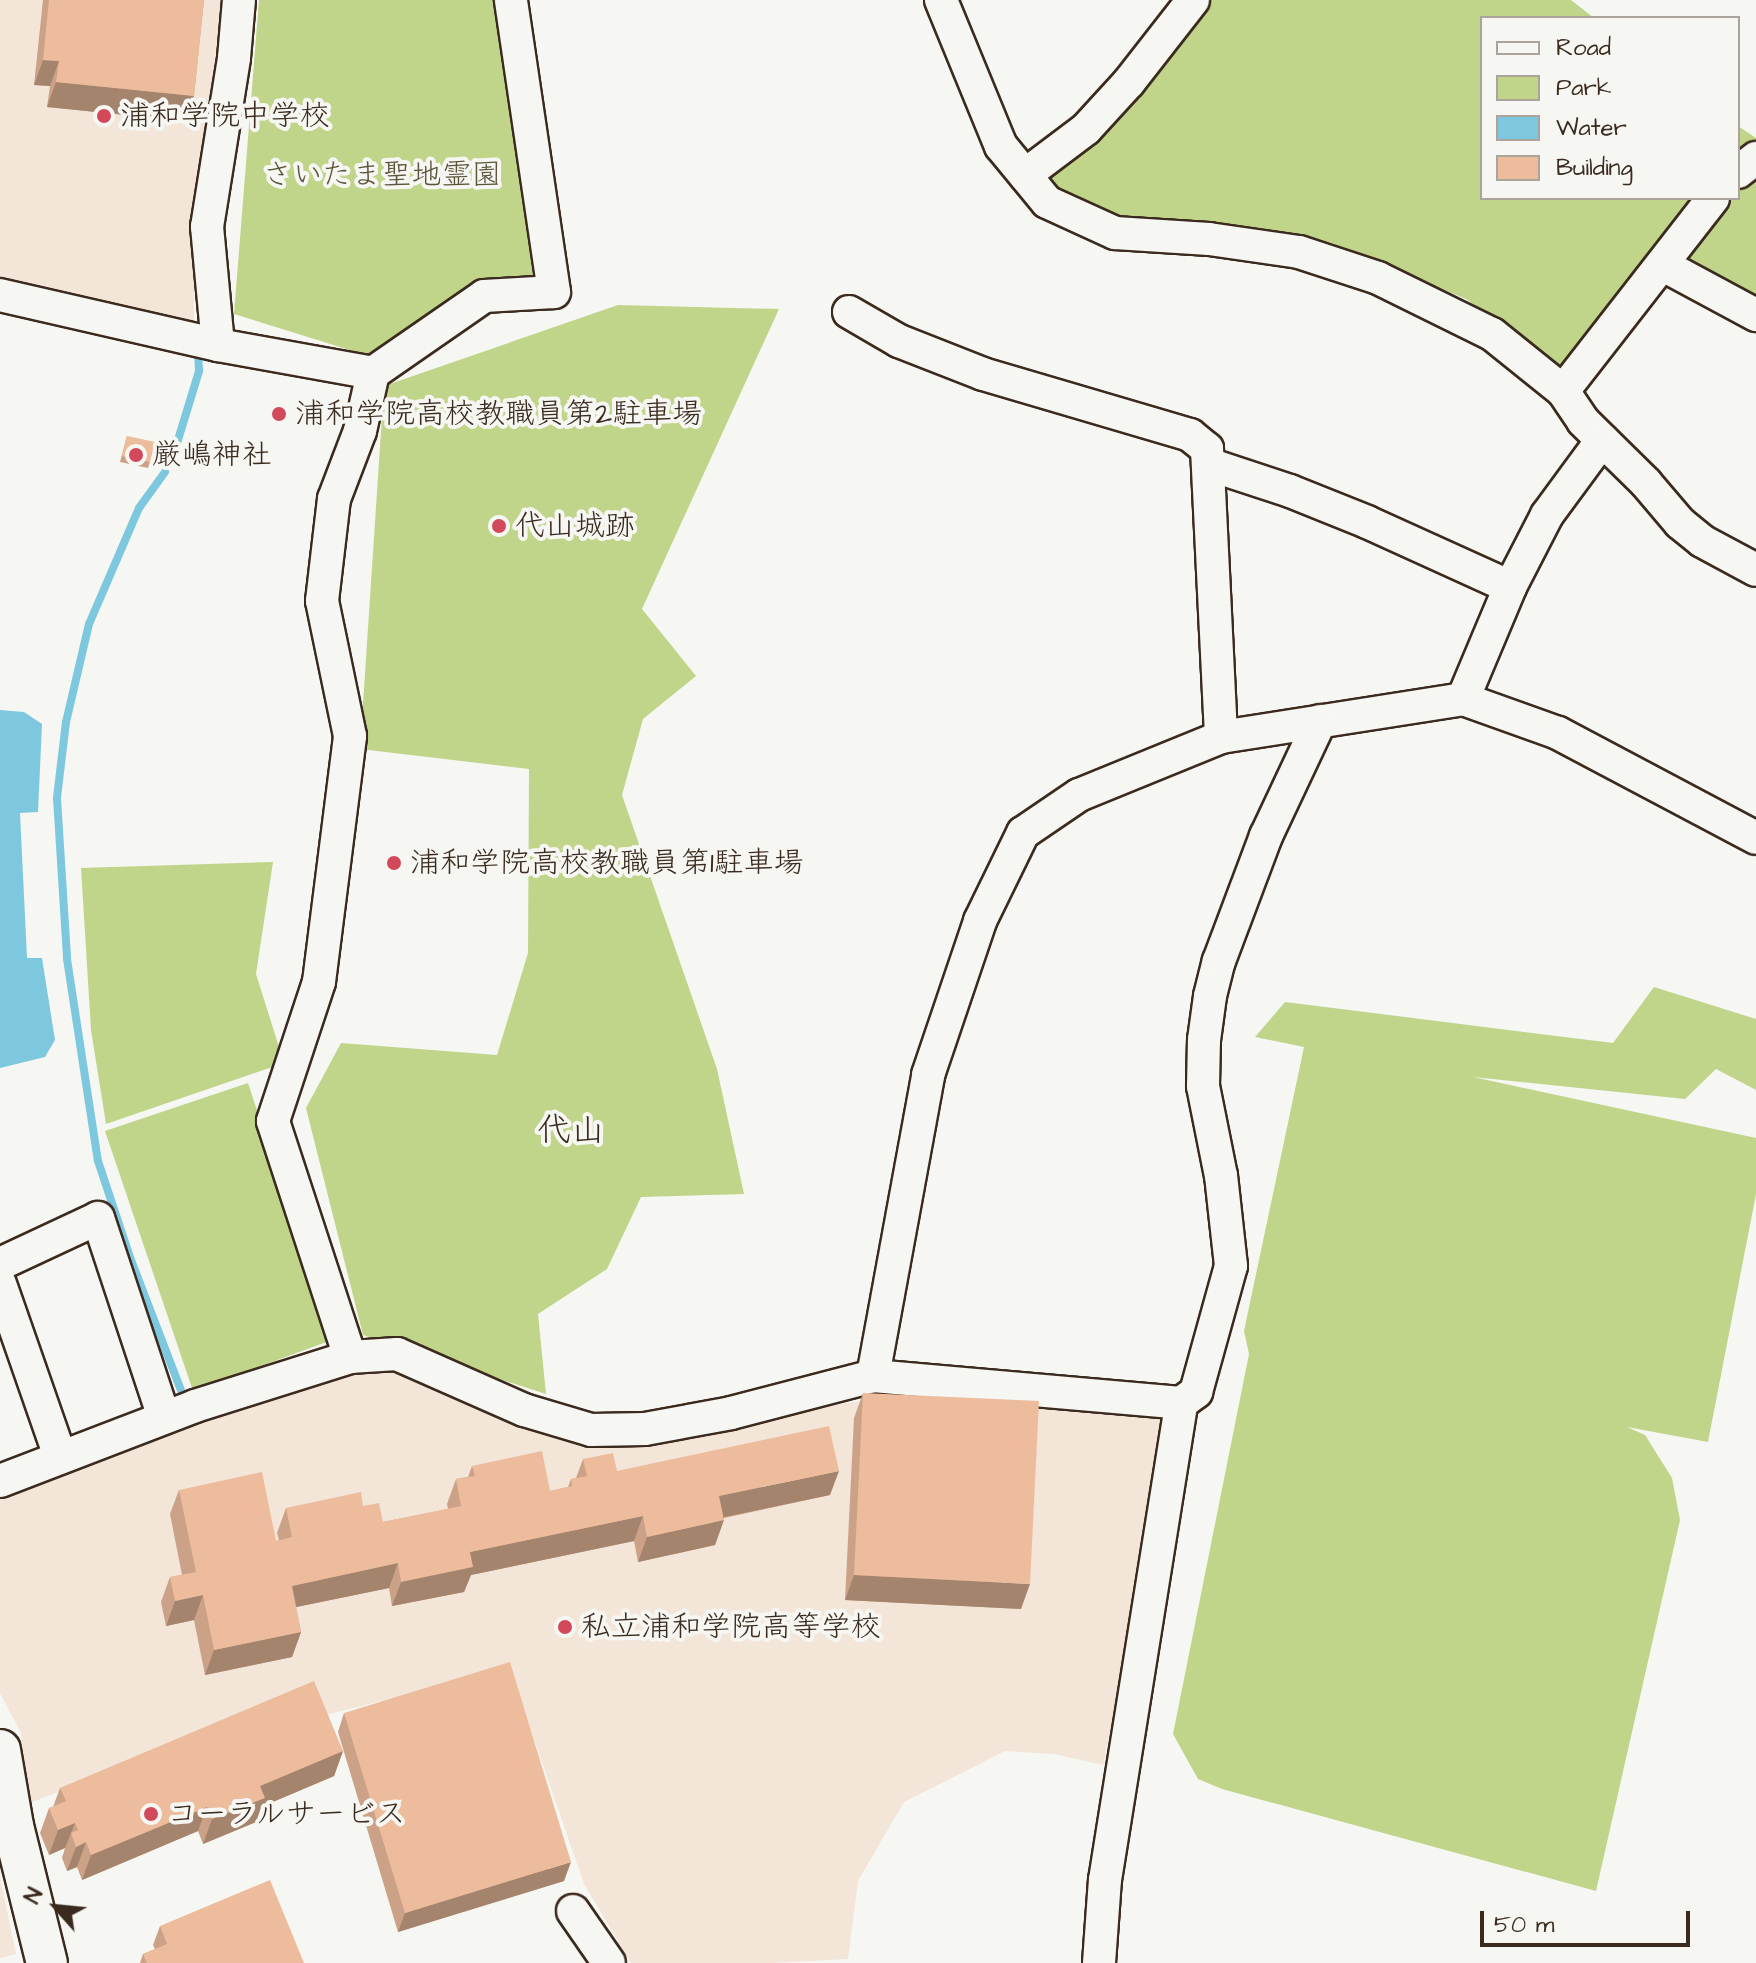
<!DOCTYPE html>
<html>
<head>
<meta charset="utf-8">
<style>
	body { margin:0 }
	#map { position:relative; width:1756px; height:1963px; overflow:hidden; background:#f6f6f2; font-family:"Architects Daughter","Klee One",sans-serif }
	div>[style] { position:absolute }
	[style*='--x'] { left:calc(var(--x)*1px); top:calc(var(--y)*1px); width:calc(var(--w)*1px); rotate:calc(var(--a)*1deg) }
	.built>* { inset:0; background:#f3e5d8 }
	.green>* { inset:0; background:#c0d48a }
	.water>* { inset:0; background:#7ec8df }
	.stream>* { height:8px; margin:-4px; padding:0 4px; transform-origin:4px; border-radius:4px; background:#7ec8df }
	.roads { filter:drop-shadow(2px 0 #3b2a1e) drop-shadow(-2px 0 #3b2a1e) drop-shadow(0 2px #3b2a1e) drop-shadow(0 -2px #3b2a1e) }
	.minor>* { height:32px; margin:-16px; padding:0 16px; transform-origin:16px; border-radius:16px; background:#f6f6f2 }
	.tertiary>* { height:40px; margin:-20px; padding:0 20px; transform-origin:20px; border-radius:20px; background:#f6f6f2 }
	.wall>* { inset:0; background:#cba287 }
	.shaded-wall>* { inset:0; background:#a5846e }
	.building>* { inset:0; background:#ecbc9d }
	.dots>* { width:22px; height:22px; translate:-50% -50%; box-sizing:border-box; border:4px solid #f6f6f2; border-radius:50% }
	span { translate:-50% -50%; white-space:nowrap; text-align:center; line-height:1.15; -webkit-text-stroke:8px #f6f6f2; paint-order:stroke }
	.poi-label { font-size:30px; color:#3b2a1e }
	.left { translate:0 -50%; text-align:left }
	.park-label { font-size:30px; color:#5c5439 }
	.quarter-label { font-size:34px; color:#3b2a1e }
	.legend { position:absolute; left:1480px; top:16px; width:260px; height:184px; box-sizing:border-box; background:#f6f6f2; border:2px solid #aba49d; margin:0; padding:10px 14px; list-style:none; font-size:24px; color:#3b2a1e }
	.legend li { display:flex; align-items:center; gap:16px; height:40px }
	.legend b { width:40px; border:2px solid #aba49d }
	.north { position:absolute; left:16px; top:1867px; width:80px; height:80px; -webkit-text-stroke:6px #f6f6f2; paint-order:stroke; rotate:297deg; font-size:22px; font-weight:700; line-height:32px; text-align:center; color:#3b2a1e }
	.north::after { content:''; display:block; margin:auto; width:28px; height:36px; background:#3b2a1e; clip-path:polygon(50% 0,100% 100%,50% 72%,0 100%) }
	.scale { position:absolute; left:1480px; top:1911px; width:210px; height:36px; box-sizing:border-box; border:4px solid #3b2a1e; border-top:0; padding-left:10px; font-size:24px; line-height:28px; white-space:nowrap; color:#3b2a1e; -webkit-text-stroke:6px #f6f6f2; paint-order:stroke }
</style>
</head>
<body>
<div id="map">
	<div class="built">
		<div style="clip-path:polygon(0 0,222px 0,194px 228px,194px 327px,0 280px)"></div>
		<div style="clip-path:polygon(380px 1353px,548px 1425px,743px 1421px,912px 1392px,1167px 1412px,1139px 1585px,1103px 1765px,1054px 1754px,1005px 1751px,904px 1802px,858px 1881px,848px 1959px,770px 1963px,631px 1963px,584px 1884px,510px 1669px,317px 1717px,309px 1694px,30px 1803px,21px 1733px,0 1693px,0 1499px)"></div>
		<div style="clip-path:polygon(0 1877px,16px 1954px,0 1958px)"></div>
	</div>
	<div class="green">
		<div style="clip-path:polygon(259px 0,496px 0,536px 277px,472px 284px,369px 356px,234px 314px)"></div>
		<div style="clip-path:polygon(1206px 0,1571px 0,1594px 18px,1482px 18px,1482px 198px,1738px 198px,1738px 126px,1756px 138px,1756px 304px,1683px 263px,1565px 370px,1466px 299px,1332px 243px,1267px 231px,1114px 224px,1043px 182px)"></div>
		<div style="clip-path:polygon(618px 305px,779px 309px,642px 609px,696px 676px,643px 719px,622px 795px,717px 1069px,744px 1194px,641px 1197px,607px 1269px,538px 1314px,546px 1394px,363px 1335px,306px 1108px,341px 1043px,497px 1055px,528px 953px,529px 769px,360px 749px,384px 386px)"></div>
		<div style="clip-path:polygon(273px 862px,256px 974px,284px 1063px,106px 1124px,91px 1030px,81px 868px)"></div>
		<div style="clip-path:polygon(1654px 987px,1756px 1019px,1756px 1090px,1716px 1069px,1685px 1099px,1473px 1077px,1756px 1138px,1756px 1194px,1708px 1442px,1627px 1427px,1645px 1435px,1672px 1478px,1680px 1520px,1596px 1891px,1222px 1789px,1198px 1779px,1173px 1734px,1249px 1354px,1244px 1331px,1304px 1047px,1255px 1037px,1285px 1002px,1613px 1043px)"></div>
		<div style="clip-path:polygon(248px 1083px,332px 1340px,193px 1391px,105px 1131px)"></div>
	</div>
	<div class="water">
		<div style="clip-path:polygon(0 710px,24px 712px,42px 724px,38px 812px,20px 813px,27px 958px,42px 958px,55px 1040px,45px 1057px,0 1068px)"></div>
	</div>
	<div class="stream">
		<div style="--x:174;--y:453;--w:86;--a:-73"></div>
		<div style="--x:199;--y:371;--w:22;--a:-93"></div>
		<div style="--x:165;--y:472;--w:44;--a:125.8"></div>
		<div style="--x:139;--y:508;--w:126;--a:113.3"></div>
		<div style="--x:89;--y:624;--w:101;--a:103.2"></div>
		<div style="--x:66;--y:722;--w:77;--a:96.8"></div>
		<div style="--x:57;--y:798;--w:161;--a:86.4"></div>
		<div style="--x:67;--y:959;--w:204;--a:81.3"></div>
		<div style="--x:98;--y:1161;--w:104;--a:71.6"></div>
		<div style="--x:131;--y:1260;--w:139;--a:69"></div>
	</div>
	<div class="roads">
		<div class="minor">
			<div style="--x:941;--y:0;--w:158;--a:67.7"></div>
			<div style="--x:1001;--y:146;--w:72;--a:50.6"></div>
			<div style="--x:1047;--y:202;--w:75;--a:24.5"></div>
			<div style="--x:1115;--y:233;--w:94;--a:3.7"></div>
			<div style="--x:1209;--y:239;--w:91;--a:8.2"></div>
			<div style="--x:1299;--y:252;--w:83;--a:18.2"></div>
			<div style="--x:1378;--y:278;--w:127;--a:26.2"></div>
			<div style="--x:1492;--y:334;--w:91;--a:38.8"></div>
			<div style="--x:1563;--y:391;--w:244;--a:-52.1"></div>
			<div style="--x:1738;--y:172;--w:23;--a:-38"></div>
			<div style="--x:1025;--y:175;--w:76;--a:-37"></div>
			<div style="--x:1086;--y:129;--w:64;--a:-47.5"></div>
			<div style="--x:1129;--y:82;--w:104;--a:-52"></div>
			<div style="--x:1663;--y:265;--w:106;--a:28.3"></div>
			<div style="--x:0;--y:295;--w:224;--a:12.9"></div>
			<div style="--x:218;--y:345;--w:158;--a:10.2"></div>
			<div style="--x:373;--y:373;--w:135;--a:-34.7"></div>
			<div style="--x:484;--y:296;--w:70;--a:-3.3"></div>
			<div style="--x:554;--y:292;--w:295;--a:-98.4"></div>
			<div style="--x:849;--y:312;--w:58;--a:30.1"></div>
			<div style="--x:899;--y:341;--w:90;--a:21.4"></div>
			<div style="--x:983;--y:374;--w:216;--a:16.4"></div>
			<div style="--x:1190;--y:435;--w:22;--a:39"></div>
			<div style="--x:1207;--y:449;--w:288;--a:87.2"></div>
			<div style="--x:218;--y:345;--w:119;--a:-95.3"></div>
			<div style="--x:207;--y:227;--w:171;--a:-80.9"></div>
			<div style="--x:234;--y:58;--w:58;--a:-85.1"></div>
			<div style="--x:1563;--y:391;--w:36;--a:56"></div>
			<div style="--x:1583;--y:421;--w:88;--a:44.5"></div>
			<div style="--x:1646;--y:483;--w:52;--a:49.6"></div>
			<div style="--x:1680;--y:523;--w:28;--a:39"></div>
			<div style="--x:1702;--y:541;--w:61;--a:28.2"></div>
			<div style="--x:1208;--y:464;--w:86;--a:18.2"></div>
			<div style="--x:1290;--y:491;--w:83;--a:21.9"></div>
			<div style="--x:1367;--y:522;--w:157;--a:24.4"></div>
			<div style="--x:1463;--y:699;--w:121;--a:-67.2"></div>
			<div style="--x:1510;--y:587;--w:81;--a:-62.8"></div>
			<div style="--x:1547;--y:515;--w:93;--a:-53.7"></div>
			<div style="--x:0;--y:1264;--w:108;--a:-25.1"></div>
			<div style="--x:98;--y:1218;--w:210;--a:71.7"></div>
			<div style="--x:0;--y:1284;--w:182;--a:70.8"></div>
			<div style="--x:350;--y:1357;--w:248;--a:-108.1"></div>
			<div style="--x:273;--y:1121;--w:146;--a:-71.7"></div>
			<div style="--x:319;--y:982;--w:248;--a:-82.8"></div>
			<div style="--x:350;--y:736;--w:138;--a:-101.7"></div>
			<div style="--x:322;--y:601;--w:103;--a:-83.3"></div>
			<div style="--x:334;--y:499;--w:73;--a:-69.1"></div>
			<div style="--x:360;--y:431;--w:59;--a:-77.4"></div>
			<div style="--x:873;--y:1376;--w:306;--a:-79.6"></div>
			<div style="--x:928;--y:1075;--w:163;--a:-71.3"></div>
			<div style="--x:980;--y:921;--w:98;--a:-64"></div>
			<div style="--x:1023;--y:833;--w:68;--a:-34.2"></div>
			<div style="--x:1079;--y:795;--w:153;--a:-22.2"></div>
			<div style="--x:1221;--y:737;--w:245;--a:-8.9"></div>
			<div style="--x:1463;--y:699;--w:101;--a:19.7"></div>
			<div style="--x:1558;--y:733;--w:224;--a:27.9"></div>
			<div style="--x:0;--y:1481;--w:209;--a:-21"></div>
			<div style="--x:195;--y:1406;--w:163;--a:-17.5"></div>
			<div style="--x:350;--y:1357;--w:47;--a:-3.7"></div>
			<div style="--x:397;--y:1354;--w:139;--a:23.8"></div>
			<div style="--x:524;--y:1410;--w:70;--a:16.6"></div>
			<div style="--x:591;--y:1430;--w:54;--a:-1.1"></div>
			<div style="--x:645;--y:1429;--w:87;--a:-10.5"></div>
			<div style="--x:731;--y:1413;--w:147;--a:-14.6"></div>
			<div style="--x:873;--y:1376;--w:309;--a:5"></div>
			<div style="--x:1181;--y:1403;--w:19;--a:-36"></div>
			<div style="--x:1196;--y:1392;--w:131;--a:-74.5"></div>
			<div style="--x:1231;--y:1266;--w:91;--a:-96.3"></div>
			<div style="--x:1221;--y:1176;--w:92;--a:-101.3"></div>
			<div style="--x:1203;--y:1086;--w:46;--a:-88.8"></div>
			<div style="--x:1204;--y:1040;--w:44;--a:-82.2"></div>
			<div style="--x:1210;--y:996;--w:36;--a:-76"></div>
			<div style="--x:1219;--y:961;--w:134;--a:-69.4"></div>
			<div style="--x:1266;--y:836;--w:127;--a:-64.8"></div>
			<div style="--x:573;--y:1911;--w:63;--a:55.3"></div>
			<div style="--x:1099;--y:1963;--w:83;--a:-85.9"></div>
			<div style="--x:1105;--y:1880;--w:483;--a:-80.9"></div>
		</div>
		<div class="tertiary">
			<div style="--x:0;--y:1750;--w:77;--a:80.3"></div>
			<div style="--x:13;--y:1826;--w:141;--a:76.1"></div>
		</div>
	</div>
	<div class="wall">
		<div style="clip-path:polygon(43px 0,204px 0,194px 96px,185px 121px,47px 107px,50px 86px,34px 85px)"></div>
		<div style="clip-path:polygon(127px 436px,150px 462px,148px 468px,120px 462px)"></div>
		<div style="clip-path:polygon(863px 1393px,1021px 1609px,845px 1600px,854px 1418px)"></div>
		<div style="clip-path:polygon(583px 1459px,617px 1471px,830px 1495px,724px 1518px,715px 1545px,638px 1562px,634px 1541px,471px 1575px,464px 1592px,392px 1606px,389px 1588px,296px 1607px,301px 1632px,292px 1657px,205px 1675px,194px 1620px,166px 1626px,161px 1602px,170px 1577px,182px 1575px,170px 1514px,179px 1490px,276px 1541px,279px 1540px,277px 1533px,286px 1508px,363px 1506px,383px 1522px,448px 1509px,447px 1504px,456px 1479px,468px 1477px,472px 1466px,550px 1491px,568px 1487px,571px 1479px,576px 1478px)"></div>
		<div style="clip-path:polygon(344px 1713px,564px 1881px,398px 1932px,338px 1732px)"></div>
		<div style="clip-path:polygon(343px 1751px,334px 1776px,261px 1807px,256px 1822px,203px 1844px,198px 1831px,82px 1880px,77px 1867px,67px 1871px,62px 1858px,65px 1848px,49px 1855px,40px 1833px,49px 1808px,53px 1807px,60px 1788px)"></div>
		<div style="clip-path:polygon(160px 1926px,304px 1963px,140px 1963px,143px 1954px,155px 1949px,153px 1945px)"></div>
	</div>
	<div class="shaded-wall">
		<div style="clip-path:polygon(43px 60px,59px 61px,50px 86px,34px 85px)"></div>
		<div style="clip-path:polygon(56px 82px,194px 96px,185px 121px,47px 107px)"></div>
		<div style="clip-path:polygon(839px 1471px,830px 1495px,710px 1520px,719px 1496px)"></div>
		<div style="clip-path:polygon(643px 1516px,634px 1541px,471px 1575px,464px 1592px,392px 1606px,401px 1582px,470px 1552px)"></div>
		<div style="clip-path:polygon(724px 1520px,715px 1545px,638px 1562px,647px 1537px)"></div>
		<div style="clip-path:polygon(398px 1563px,389px 1588px,282px 1610px,292px 1586px)"></div>
		<div style="clip-path:polygon(854px 1575px,1030px 1584px,1021px 1609px,845px 1600px)"></div>
		<div style="clip-path:polygon(203px 1595px,194px 1620px,166px 1626px,175px 1601px)"></div>
		<div style="clip-path:polygon(301px 1632px,292px 1657px,205px 1675px,214px 1650px)"></div>
		<div style="clip-path:polygon(343px 1751px,334px 1776px,261px 1807px,256px 1822px,203px 1844px,212px 1819px,260px 1786px)"></div>
		<div style="clip-path:polygon(207px 1807px,198px 1831px,82px 1880px,91px 1855px)"></div>
		<div style="clip-path:polygon(75px 1823px,65px 1848px,49px 1855px,58px 1830px)"></div>
		<div style="clip-path:polygon(86px 1842px,77px 1867px,67px 1871px,76px 1847px)"></div>
		<div style="clip-path:polygon(571px 1862px,564px 1881px,398px 1932px,405px 1913px)"></div>
	</div>
	<div class="building">
		<div style="clip-path:polygon(49px 0,204px 0,194px 96px,56px 82px,59px 61px,43px 60px)"></div>
		<div style="clip-path:polygon(127px 436px,155px 442px,150px 462px,122px 456px)"></div>
		<div style="clip-path:polygon(863px 1393px,1039px 1401px,1030px 1584px,854px 1575px)"></div>
		<div style="clip-path:polygon(829px 1426px,839px 1471px,719px 1496px,724px 1520px,647px 1537px,643px 1516px,470px 1552px,473px 1567px,401px 1582px,398px 1563px,292px 1586px,301px 1632px,214px 1650px,203px 1595px,175px 1601px,170px 1577px,196px 1572px,179px 1490px,262px 1472px,276px 1541px,292px 1537px,286px 1508px,361px 1492px,363px 1506px,379px 1503px,383px 1522px,461px 1506px,456px 1479px,475px 1476px,472px 1466px,542px 1451px,550px 1491px,572px 1486px,571px 1479px,587px 1476px,583px 1459px,613px 1453px,617px 1471px)"></div>
		<div style="clip-path:polygon(510px 1662px,571px 1862px,405px 1913px,344px 1713px)"></div>
		<div style="clip-path:polygon(314px 1681px,343px 1751px,260px 1786px,265px 1798px,212px 1819px,207px 1807px,91px 1855px,86px 1842px,76px 1847px,71px 1833px,78px 1830px,75px 1823px,58px 1830px,49px 1808px,66px 1801px,60px 1788px)"></div>
		<div style="clip-path:polygon(270px 1880px,304px 1963px,147px 1963px,143px 1954px,167px 1944px,160px 1926px)"></div>
	</div>
	<div class="dots">
		<div style="left:104px;top:116px;background:#d1495b"></div>
		<div style="left:279px;top:414px;background:#d1495b"></div>
		<div style="left:136px;top:455px;background:#d1495b"></div>
		<div style="left:499px;top:526px;background:#d1495b"></div>
		<div style="left:394px;top:863px;background:#d1495b"></div>
		<div style="left:565px;top:1627px;background:#d1495b"></div>
		<div style="left:151px;top:1814px;background:#d1495b"></div>
	</div>
	<div class="poi-label">
		<span class="left" style="left:120px;top:116px">浦和学院中学校</span>
		<span class="left" style="left:295px;top:414px">浦和学院高校教職員第2駐車場</span>
		<span class="left" style="left:152px;top:455px">厳嶋神社</span>
		<span class="left" style="left:515px;top:526px">代山城跡</span>
		<span class="left" style="left:410px;top:863px">浦和学院高校教職員第1駐車場</span>
		<span class="left" style="left:581px;top:1627px">私立浦和学院高等学校</span>
		<span class="left" style="left:167px;top:1814px">コーラルサービス</span>
	</div>
	<div class="park-label">
		<span style="left:382px;top:175px">さいたま聖地霊園</span>
	</div>
	<div class="quarter-label">
		<span style="left:571px;top:1132px">代山</span>
	</div>
	<ul class="legend">
	<li><b style="height:10px;background:#f6f6f2"></b>Road</li>
	<li><b style="height:22px;background:#c0d48a"></b>Park</li>
	<li><b style="height:22px;background:#7ec8df"></b>Water</li>
	<li><b style="height:22px;background:#ecbc9d"></b>Building</li>
	</ul>
	<div class="north">N</div>
	<div class="scale">50 m</div>
</div>
</body>
</html>
